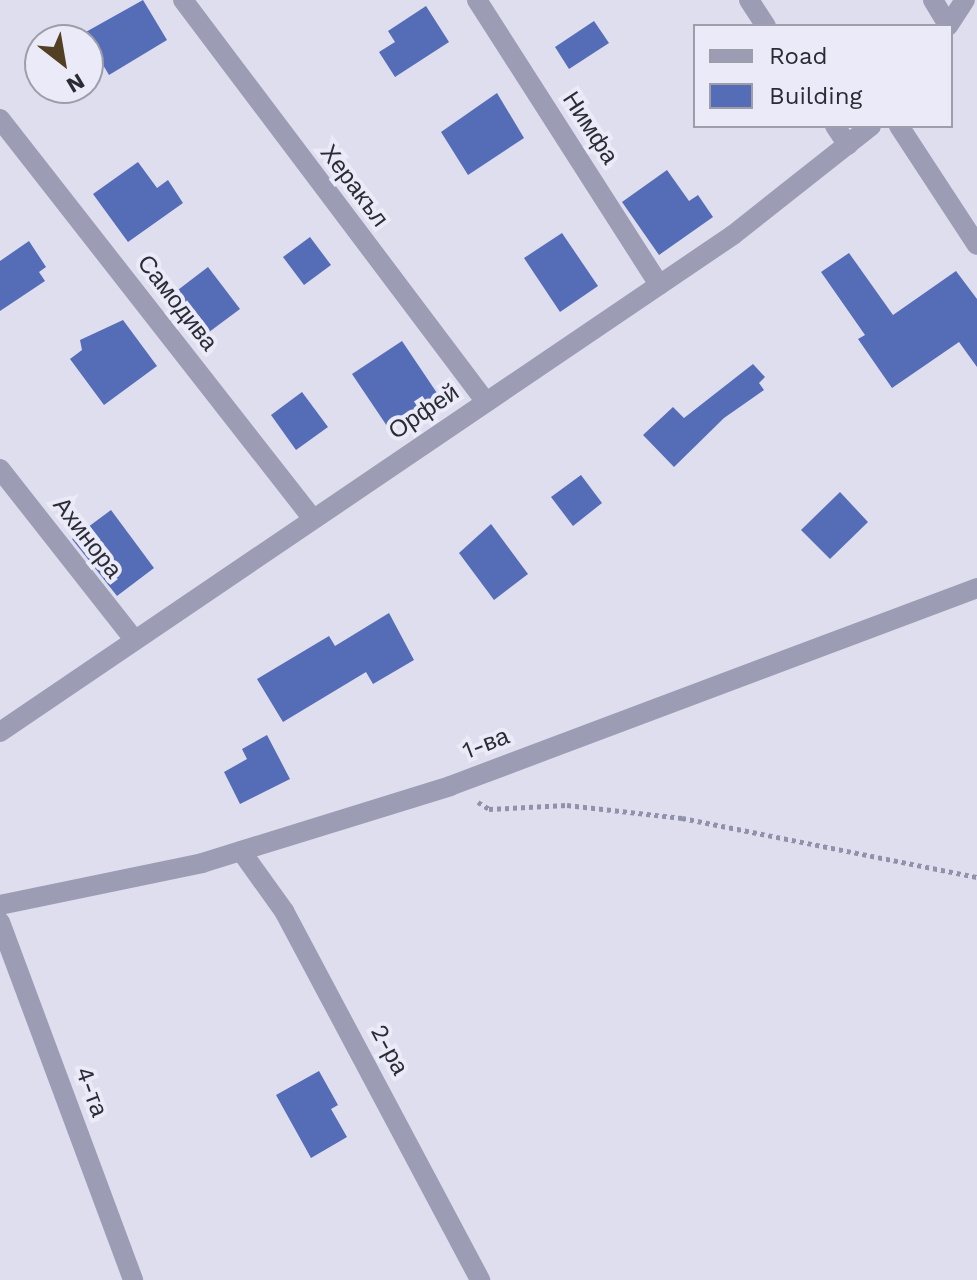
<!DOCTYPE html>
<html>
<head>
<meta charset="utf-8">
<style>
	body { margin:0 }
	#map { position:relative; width:977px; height:1280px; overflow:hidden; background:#dfdeef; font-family:"Work Sans",sans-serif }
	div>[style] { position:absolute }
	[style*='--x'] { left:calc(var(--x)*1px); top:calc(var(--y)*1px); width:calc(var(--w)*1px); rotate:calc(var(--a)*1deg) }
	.building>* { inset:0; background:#556cb7 }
	.path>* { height:5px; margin-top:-2.5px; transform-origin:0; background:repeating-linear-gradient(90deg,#9091aa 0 4px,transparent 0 8px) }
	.street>* { height:20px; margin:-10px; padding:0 10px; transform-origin:10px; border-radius:10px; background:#9c9db5 }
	span { translate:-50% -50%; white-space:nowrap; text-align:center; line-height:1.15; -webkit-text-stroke:8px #ebeaf8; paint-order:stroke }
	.street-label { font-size:24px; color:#2a2c35 }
	.legend { position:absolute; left:693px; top:24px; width:260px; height:104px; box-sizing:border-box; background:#ebeaf8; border:2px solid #9e9eaa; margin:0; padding:10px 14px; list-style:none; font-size:24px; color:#2a2c35 }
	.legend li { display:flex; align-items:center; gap:16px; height:40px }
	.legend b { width:40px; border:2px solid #9e9eaa }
	.north { position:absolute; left:24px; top:24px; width:80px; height:80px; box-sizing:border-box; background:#ebeaf8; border:2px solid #9e9eaa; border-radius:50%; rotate:149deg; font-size:22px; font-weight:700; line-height:32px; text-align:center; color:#2a2c35 }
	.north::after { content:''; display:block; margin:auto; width:28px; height:36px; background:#523f24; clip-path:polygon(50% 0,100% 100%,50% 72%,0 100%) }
</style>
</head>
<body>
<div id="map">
	<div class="building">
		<div style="clip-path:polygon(143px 0,167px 40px,109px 75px,84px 33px)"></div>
		<div style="clip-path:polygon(426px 6px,449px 42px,395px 77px,379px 52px,395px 42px,388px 31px)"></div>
		<div style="clip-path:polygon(594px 21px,609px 43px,569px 69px,555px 47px)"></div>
		<div style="clip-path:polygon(497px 93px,524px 138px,468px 175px,441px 132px)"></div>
		<div style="clip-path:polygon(138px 162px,157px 188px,168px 180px,183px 203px,128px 242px,93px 194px)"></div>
		<div style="clip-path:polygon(667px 170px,689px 201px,698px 195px,713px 217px,659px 255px,622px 202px)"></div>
		<div style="clip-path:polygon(562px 233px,598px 286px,560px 312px,524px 258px)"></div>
		<div style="clip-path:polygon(310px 237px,331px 265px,304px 285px,283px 257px)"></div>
		<div style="clip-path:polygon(29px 241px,46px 267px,39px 272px,45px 281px,0 311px,0 261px)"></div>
		<div style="clip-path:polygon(849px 253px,893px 315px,956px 271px,977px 299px,977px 367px,959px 342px,892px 388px,858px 339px,865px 335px,821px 272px)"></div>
		<div style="clip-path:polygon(208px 267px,240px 309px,201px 338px,170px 296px)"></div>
		<div style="clip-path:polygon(123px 320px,157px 366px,104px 405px,70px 359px,82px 350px,80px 340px)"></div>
		<div style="clip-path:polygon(402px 341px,439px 396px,389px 429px,352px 374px)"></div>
		<div style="clip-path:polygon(753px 364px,765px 377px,759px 383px,764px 390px,724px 418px,674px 467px,643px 435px,673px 407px,684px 418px)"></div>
		<div style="clip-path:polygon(302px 392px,328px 427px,296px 450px,271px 415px)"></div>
		<div style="clip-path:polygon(581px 475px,602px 503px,573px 526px,551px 497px)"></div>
		<div style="clip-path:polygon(840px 492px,868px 522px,830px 559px,801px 530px)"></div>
		<div style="clip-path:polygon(111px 510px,154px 568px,117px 596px,72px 539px)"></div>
		<div style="clip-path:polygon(491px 524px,528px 574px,494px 600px,459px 553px)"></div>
		<div style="clip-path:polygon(389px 613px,414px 660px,373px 684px,366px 672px,283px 722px,257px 679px,329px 636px,335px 646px)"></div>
		<div style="clip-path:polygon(267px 735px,290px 779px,240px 804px,224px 772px,247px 759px,242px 749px)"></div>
		<div style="clip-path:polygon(319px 1071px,338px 1105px,331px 1109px,347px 1137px,311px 1158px,276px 1095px)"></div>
	</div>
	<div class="path">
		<div style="--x:478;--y:802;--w:13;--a:32"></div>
		<div style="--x:489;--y:809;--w:78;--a:-2.9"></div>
		<div style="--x:567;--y:805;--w:116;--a:6.4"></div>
		<div style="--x:682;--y:818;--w:301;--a:11.3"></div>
	</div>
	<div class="street">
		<div style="--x:183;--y:0;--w:503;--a:52.99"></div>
		<div style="--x:477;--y:0;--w:338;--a:57.4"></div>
		<div style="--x:749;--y:0;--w:31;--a:57"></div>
		<div style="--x:933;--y:0;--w:29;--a:59"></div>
		<div style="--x:948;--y:26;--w:31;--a:-57"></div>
		<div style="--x:0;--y:119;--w:508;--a:51.96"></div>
		<div style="--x:835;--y:126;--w:23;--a:56"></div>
		<div style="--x:899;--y:126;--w:142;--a:56.8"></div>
		<div style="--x:0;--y:469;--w:216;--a:51.8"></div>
		<div style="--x:0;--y:732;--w:886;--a:-34.14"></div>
		<div style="--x:733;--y:235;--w:176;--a:-38.3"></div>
		<div style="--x:241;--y:851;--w:74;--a:54.4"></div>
		<div style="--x:284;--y:911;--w:418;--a:62"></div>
		<div style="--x:0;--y:905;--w:206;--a:-11.7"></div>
		<div style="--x:202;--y:863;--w:260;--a:-17.2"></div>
		<div style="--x:450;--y:786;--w:563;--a:-20.59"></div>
		<div style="--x:0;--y:922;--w:382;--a:69.6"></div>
	</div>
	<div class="street-label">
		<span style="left:590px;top:128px;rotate:57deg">Нимфа</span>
		<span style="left:354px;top:186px;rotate:53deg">Херакъл</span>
		<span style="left:177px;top:303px;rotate:52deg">Самодива</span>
		<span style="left:424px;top:412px;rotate:-34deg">Орфей</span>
		<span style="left:87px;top:538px;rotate:52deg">Ахинора</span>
		<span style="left:486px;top:744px;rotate:-21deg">1-ва</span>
		<span style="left:389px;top:1050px;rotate:62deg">2-ра</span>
		<span style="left:91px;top:1092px;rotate:70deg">4-та</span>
	</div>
	<ul class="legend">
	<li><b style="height:10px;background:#9c9db5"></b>Road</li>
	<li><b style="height:22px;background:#556cb7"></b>Building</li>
	</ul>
	<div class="north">N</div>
</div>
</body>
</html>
